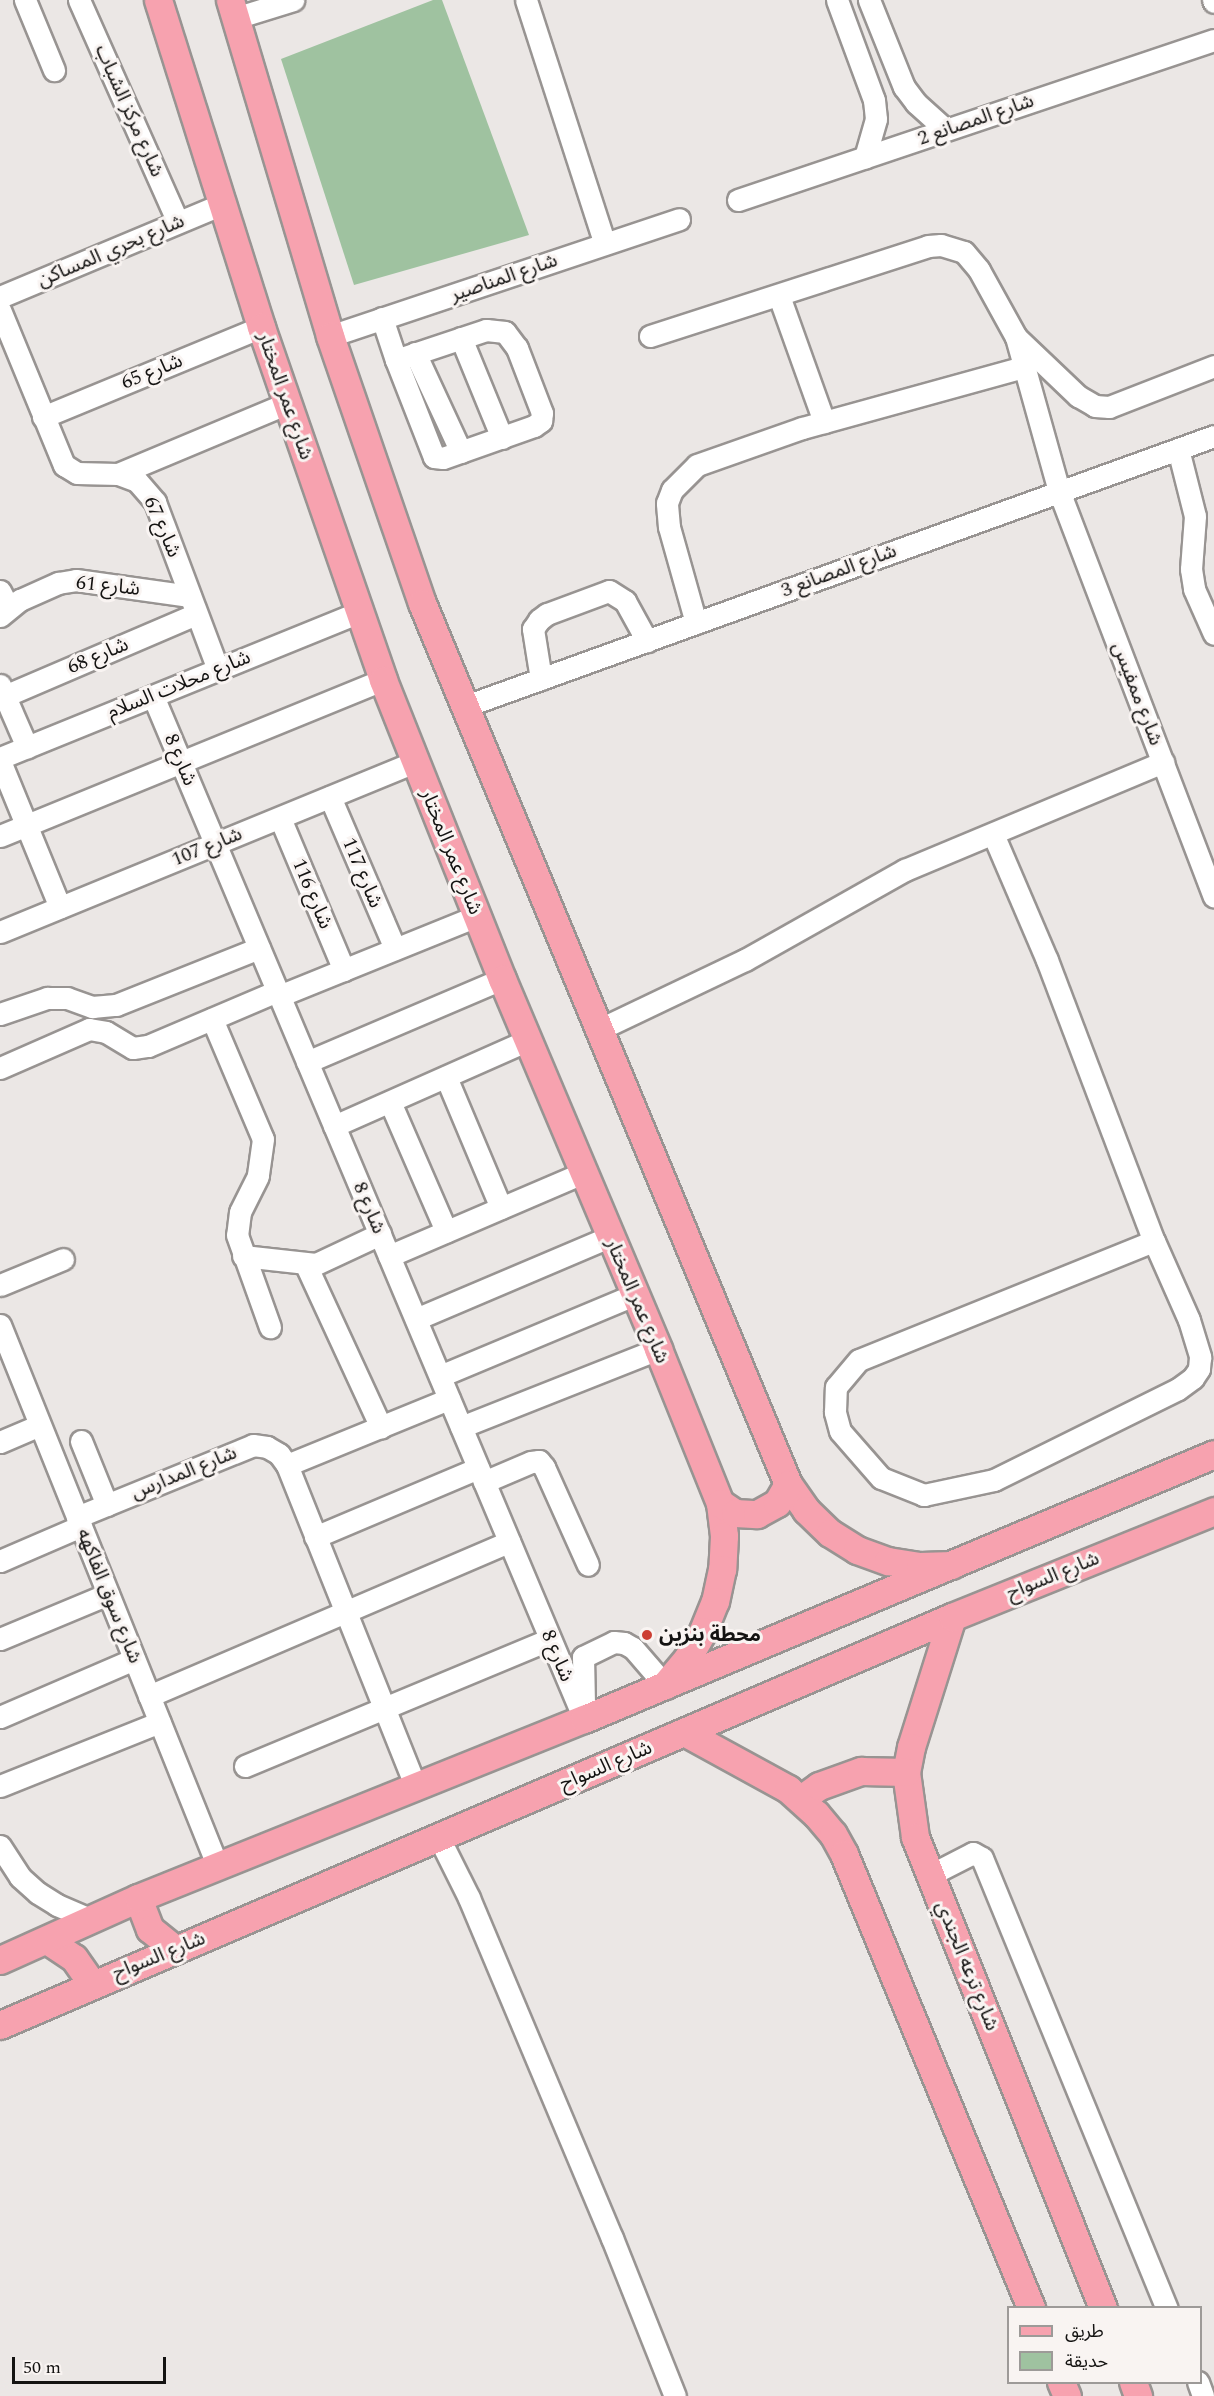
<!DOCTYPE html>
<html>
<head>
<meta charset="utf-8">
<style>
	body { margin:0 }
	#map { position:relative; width:1214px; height:2396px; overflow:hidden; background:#ebe7e5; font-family:Spectral,"Noto Sans Arabic",serif }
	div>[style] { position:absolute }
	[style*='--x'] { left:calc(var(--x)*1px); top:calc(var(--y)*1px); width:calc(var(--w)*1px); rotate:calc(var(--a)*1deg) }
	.green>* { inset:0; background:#9fc2a0 }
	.roads { filter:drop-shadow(2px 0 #989492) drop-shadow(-2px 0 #989492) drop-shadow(0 2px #989492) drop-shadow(0 -2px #989492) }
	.minor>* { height:21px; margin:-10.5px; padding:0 10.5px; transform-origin:10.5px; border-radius:10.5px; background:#fff }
	.major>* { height:27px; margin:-13.5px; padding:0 13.5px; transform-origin:13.5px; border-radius:13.5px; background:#f7a2af }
	.dots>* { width:16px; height:16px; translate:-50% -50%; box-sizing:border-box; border:3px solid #f9f4f2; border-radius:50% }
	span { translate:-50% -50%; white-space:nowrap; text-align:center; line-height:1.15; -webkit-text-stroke:6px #f9f4f2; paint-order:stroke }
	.street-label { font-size:20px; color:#141312 }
	.poi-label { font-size:20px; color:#141312; font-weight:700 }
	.left { translate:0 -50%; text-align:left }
	.legend { position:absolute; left:1007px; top:2306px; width:195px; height:78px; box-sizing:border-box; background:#f9f4f2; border:2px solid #9d9a98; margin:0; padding:8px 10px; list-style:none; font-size:18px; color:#141312 }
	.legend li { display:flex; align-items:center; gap:12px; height:30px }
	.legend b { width:30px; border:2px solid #9d9a98 }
	.scale { position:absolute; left:12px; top:2357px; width:154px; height:27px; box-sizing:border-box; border:3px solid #141312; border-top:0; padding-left:8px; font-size:18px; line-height:21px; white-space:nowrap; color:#141312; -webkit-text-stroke:4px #f9f4f2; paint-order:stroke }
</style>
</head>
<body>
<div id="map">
	<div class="green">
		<div style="clip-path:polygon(433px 0,442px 0,529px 235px,354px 285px,281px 59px)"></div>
	</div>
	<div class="roads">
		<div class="minor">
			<div style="--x:25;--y:0;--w:76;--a:67.5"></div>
			<div style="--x:79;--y:0;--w:243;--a:66"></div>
			<div style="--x:526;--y:0;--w:256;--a:72.1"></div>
			<div style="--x:837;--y:0;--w:107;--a:69.7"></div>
			<div style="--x:874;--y:100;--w:19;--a:84"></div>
			<div style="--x:876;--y:119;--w:40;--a:106"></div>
			<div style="--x:869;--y:0;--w:94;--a:68.1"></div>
			<div style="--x:904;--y:87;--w:20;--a:53"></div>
			<div style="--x:916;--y:103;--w:40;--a:42"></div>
			<div style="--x:1213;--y:0;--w:2;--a:63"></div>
			<div style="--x:235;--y:18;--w:61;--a:-17.2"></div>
			<div style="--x:738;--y:200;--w:502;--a:-18.58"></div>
			<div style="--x:779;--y:296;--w:134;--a:70.3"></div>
			<div style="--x:0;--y:297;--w:241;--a:-22.7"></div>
			<div style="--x:0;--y:310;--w:168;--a:67.6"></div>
			<div style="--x:64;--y:465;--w:15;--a:32"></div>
			<div style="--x:77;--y:473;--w:41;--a:1.4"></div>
			<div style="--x:118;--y:474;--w:20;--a:20"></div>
			<div style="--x:137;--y:481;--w:28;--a:49"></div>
			<div style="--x:155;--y:502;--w:179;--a:69.4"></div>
			<div style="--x:382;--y:318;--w:44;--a:71.6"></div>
			<div style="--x:396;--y:360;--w:104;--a:68.6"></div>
			<div style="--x:434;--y:457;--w:9;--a:6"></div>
			<div style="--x:443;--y:458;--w:96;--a:-19.4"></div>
			<div style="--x:534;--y:426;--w:9;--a:-36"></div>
			<div style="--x:541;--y:421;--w:8;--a:-83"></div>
			<div style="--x:542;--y:413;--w:70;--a:-111"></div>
			<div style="--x:517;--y:348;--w:20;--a:-127"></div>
			<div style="--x:505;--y:332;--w:19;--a:-174"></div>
			<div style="--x:486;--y:330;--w:95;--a:161.6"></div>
			<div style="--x:330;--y:336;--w:368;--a:-18.5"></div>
			<div style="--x:650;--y:336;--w:292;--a:-17.9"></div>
			<div style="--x:928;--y:246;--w:13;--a:-4"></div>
			<div style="--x:941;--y:245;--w:24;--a:17"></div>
			<div style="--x:964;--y:252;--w:23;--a:50"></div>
			<div style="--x:979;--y:270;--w:77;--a:61.1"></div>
			<div style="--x:1016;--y:337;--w:86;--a:43.6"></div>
			<div style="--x:1078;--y:396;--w:20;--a:30"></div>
			<div style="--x:1095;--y:406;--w:14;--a:4"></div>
			<div style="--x:1109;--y:407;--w:113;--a:-21.3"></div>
			<div style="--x:1016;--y:337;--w:160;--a:74.4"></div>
			<div style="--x:1059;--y:491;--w:434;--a:69.1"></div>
			<div style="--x:461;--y:338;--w:108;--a:67.7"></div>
			<div style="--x:415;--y:353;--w:109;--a:65.1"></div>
			<div style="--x:43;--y:417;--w:236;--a:-22.4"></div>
			<div style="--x:1178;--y:449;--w:69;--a:75.8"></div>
			<div style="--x:1195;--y:516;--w:53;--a:94.3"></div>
			<div style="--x:1191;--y:569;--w:20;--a:81"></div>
			<div style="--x:1194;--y:589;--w:49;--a:66"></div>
			<div style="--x:118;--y:474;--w:184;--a:-22.7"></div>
			<div style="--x:0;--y:591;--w:18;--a:63"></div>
			<div style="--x:0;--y:616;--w:26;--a:-39"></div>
			<div style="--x:20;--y:600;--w:42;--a:-24.1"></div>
			<div style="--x:58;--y:583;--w:18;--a:-9"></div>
			<div style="--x:76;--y:580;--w:115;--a:8"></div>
			<div style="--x:696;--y:623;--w:100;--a:-105.7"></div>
			<div style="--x:669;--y:527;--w:24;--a:-95"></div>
			<div style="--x:667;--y:503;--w:14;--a:-69"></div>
			<div style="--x:672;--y:490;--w:35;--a:-45"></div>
			<div style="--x:697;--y:465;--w:111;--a:-19.4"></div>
			<div style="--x:802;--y:428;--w:230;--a:-15.4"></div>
			<div style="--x:541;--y:679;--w:51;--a:-99.1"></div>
			<div style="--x:533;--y:629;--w:11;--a:-56"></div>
			<div style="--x:539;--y:620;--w:10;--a:-37"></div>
			<div style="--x:547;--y:614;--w:66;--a:-20.4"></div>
			<div style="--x:609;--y:591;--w:19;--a:32"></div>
			<div style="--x:625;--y:601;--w:46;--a:61.2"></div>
			<div style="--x:0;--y:685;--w:68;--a:66.5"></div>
			<div style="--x:153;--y:696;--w:1110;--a:67.15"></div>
			<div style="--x:0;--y:698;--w:213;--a:-23.2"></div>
			<div style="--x:463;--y:707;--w:798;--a:-19.84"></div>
			<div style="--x:0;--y:758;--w:388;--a:-22.1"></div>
			<div style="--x:0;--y:761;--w:158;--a:67.7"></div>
			<div style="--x:330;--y:797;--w:165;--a:66.8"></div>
			<div style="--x:280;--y:818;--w:165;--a:67.2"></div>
			<div style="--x:993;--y:834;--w:137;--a:66.8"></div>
			<div style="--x:1047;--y:960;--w:301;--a:69.2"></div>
			<div style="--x:1154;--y:1241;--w:86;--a:66.1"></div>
			<div style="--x:1189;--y:1320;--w:39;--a:73"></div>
			<div style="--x:1200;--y:1357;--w:12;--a:95"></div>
			<div style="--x:1199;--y:1369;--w:11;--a:124"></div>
			<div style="--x:1193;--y:1378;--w:19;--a:144"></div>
			<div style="--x:1178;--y:1389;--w:205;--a:153.7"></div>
			<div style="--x:994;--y:1480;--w:72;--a:167.9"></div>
			<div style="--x:924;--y:1495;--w:46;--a:-158.4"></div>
			<div style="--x:881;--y:1478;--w:62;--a:-131.1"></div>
			<div style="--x:840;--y:1431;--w:20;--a:-105"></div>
			<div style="--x:835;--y:1412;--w:25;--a:-88"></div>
			<div style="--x:836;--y:1387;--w:35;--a:-50"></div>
			<div style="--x:859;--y:1360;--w:318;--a:-22"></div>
			<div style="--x:0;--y:836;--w:414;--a:-22.2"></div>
			<div style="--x:0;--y:932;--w:448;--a:-22.3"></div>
			<div style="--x:279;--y:996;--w:214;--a:-22"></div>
			<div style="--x:0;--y:1014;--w:50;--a:-18.8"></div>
			<div style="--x:47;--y:998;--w:20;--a:0"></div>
			<div style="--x:67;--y:998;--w:27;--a:20"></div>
			<div style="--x:92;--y:1007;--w:24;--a:-5"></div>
			<div style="--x:116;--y:1005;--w:154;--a:-21.7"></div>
			<div style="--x:212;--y:1019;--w:130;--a:67"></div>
			<div style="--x:263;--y:1139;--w:37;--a:98"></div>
			<div style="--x:258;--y:1176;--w:40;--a:116.6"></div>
			<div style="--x:240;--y:1212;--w:23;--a:97"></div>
			<div style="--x:237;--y:1235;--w:98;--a:70.3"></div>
			<div style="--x:598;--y:1030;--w:163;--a:-25.5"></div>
			<div style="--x:745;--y:960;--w:184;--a:-29.4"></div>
			<div style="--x:905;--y:870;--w:280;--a:-22.7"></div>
			<div style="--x:307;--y:1062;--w:212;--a:-23.1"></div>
			<div style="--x:0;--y:1068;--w:97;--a:-23.7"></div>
			<div style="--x:89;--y:1029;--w:17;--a:10"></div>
			<div style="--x:106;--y:1032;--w:31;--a:31"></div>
			<div style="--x:133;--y:1048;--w:15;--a:-8"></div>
			<div style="--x:148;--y:1046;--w:140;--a:-23.1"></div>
			<div style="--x:446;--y:1077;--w:142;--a:67.2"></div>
			<div style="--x:390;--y:1102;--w:141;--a:66.5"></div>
			<div style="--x:334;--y:1126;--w:212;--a:-23.9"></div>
			<div style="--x:243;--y:1256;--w:73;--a:6.3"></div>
			<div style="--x:316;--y:1264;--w:71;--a:-25.1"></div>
			<div style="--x:389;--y:1256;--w:211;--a:-23.2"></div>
			<div style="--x:306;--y:1265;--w:179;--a:65.2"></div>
			<div style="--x:0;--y:1285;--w:68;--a:-22.4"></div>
			<div style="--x:416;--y:1319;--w:210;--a:-23"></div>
			<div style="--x:0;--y:1325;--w:584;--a:68.09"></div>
			<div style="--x:440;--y:1376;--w:210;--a:-22.7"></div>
			<div style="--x:461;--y:1427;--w:212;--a:-21.6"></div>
			<div style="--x:81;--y:1441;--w:69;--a:67.9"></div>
			<div style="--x:0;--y:1442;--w:43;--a:-23"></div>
			<div style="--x:287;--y:1465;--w:175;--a:-22.2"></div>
			<div style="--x:484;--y:1482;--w:51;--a:-23.1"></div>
			<div style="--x:531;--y:1462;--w:8;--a:-7"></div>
			<div style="--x:539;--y:1461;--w:8;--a:50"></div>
			<div style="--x:544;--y:1467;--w:107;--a:65.8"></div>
			<div style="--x:77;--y:1517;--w:190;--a:-22.2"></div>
			<div style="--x:253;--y:1445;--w:14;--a:8"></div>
			<div style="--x:267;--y:1447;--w:14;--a:30"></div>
			<div style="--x:279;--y:1454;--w:14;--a:54"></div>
			<div style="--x:287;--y:1465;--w:347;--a:68.2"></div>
			<div style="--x:315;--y:1537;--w:177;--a:-22.9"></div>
			<div style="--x:0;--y:1561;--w:88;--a:-23.4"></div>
			<div style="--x:0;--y:1639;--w:117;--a:-22.6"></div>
			<div style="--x:149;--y:1696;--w:392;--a:-23.2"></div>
			<div style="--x:584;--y:1704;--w:47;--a:-91.2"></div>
			<div style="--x:583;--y:1657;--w:34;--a:-26"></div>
			<div style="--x:614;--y:1642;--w:10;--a:6"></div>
			<div style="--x:624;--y:1643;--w:10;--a:29"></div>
			<div style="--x:633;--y:1648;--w:49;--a:49.1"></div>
			<div style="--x:0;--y:1717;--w:146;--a:-23.4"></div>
			<div style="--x:245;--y:1766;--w:330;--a:-22.6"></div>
			<div style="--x:0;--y:1786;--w:172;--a:-21.8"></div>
			<div style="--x:439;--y:1838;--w:67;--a:63.4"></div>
			<div style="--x:469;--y:1898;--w:369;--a:67.2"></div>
			<div style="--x:612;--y:2238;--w:170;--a:68.3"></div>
			<div style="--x:0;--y:1846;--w:37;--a:57"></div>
			<div style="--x:20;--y:1877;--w:24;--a:42"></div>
			<div style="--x:38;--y:1893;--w:22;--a:32"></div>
			<div style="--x:57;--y:1905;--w:36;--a:23"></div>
			<div style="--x:930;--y:1875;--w:48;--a:-27.1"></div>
			<div style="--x:973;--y:1853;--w:10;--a:29"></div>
			<div style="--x:982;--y:1858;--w:487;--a:67.7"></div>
			<div style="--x:1198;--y:2382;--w:15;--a:70"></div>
		</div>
		<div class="major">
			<div style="--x:158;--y:0;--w:343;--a:72.5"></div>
			<div style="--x:261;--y:327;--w:373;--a:70.9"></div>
			<div style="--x:383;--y:680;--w:322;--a:68.3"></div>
			<div style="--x:502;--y:979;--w:402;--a:67.1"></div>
			<div style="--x:658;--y:1349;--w:166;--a:68.1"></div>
			<div style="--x:720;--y:1503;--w:33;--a:83"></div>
			<div style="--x:724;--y:1536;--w:33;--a:93"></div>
			<div style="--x:722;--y:1569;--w:33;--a:102"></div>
			<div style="--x:715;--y:1601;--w:32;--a:112"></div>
			<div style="--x:703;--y:1631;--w:34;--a:120"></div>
			<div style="--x:686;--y:1660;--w:33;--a:130"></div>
			<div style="--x:230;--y:0;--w:351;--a:73.4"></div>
			<div style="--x:330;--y:336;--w:282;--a:71"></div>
			<div style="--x:422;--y:603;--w:954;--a:67.44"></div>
			<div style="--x:788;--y:1484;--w:32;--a:55"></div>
			<div style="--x:806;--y:1510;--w:33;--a:44"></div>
			<div style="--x:830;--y:1533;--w:32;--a:32"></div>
			<div style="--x:857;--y:1550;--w:33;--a:20"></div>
			<div style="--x:888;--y:1561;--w:32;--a:9"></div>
			<div style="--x:920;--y:1566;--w:32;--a:-2"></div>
			<div style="--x:720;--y:1503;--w:18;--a:34"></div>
			<div style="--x:735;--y:1513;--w:22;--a:3"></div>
			<div style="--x:757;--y:1514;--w:23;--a:-29"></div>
			<div style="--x:777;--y:1503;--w:22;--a:-60"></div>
			<div style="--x:952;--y:1617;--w:136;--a:107.5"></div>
			<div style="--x:911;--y:1747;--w:25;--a:101"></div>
			<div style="--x:906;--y:1772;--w:66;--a:82.1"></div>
			<div style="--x:915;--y:1837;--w:507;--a:68.24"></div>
			<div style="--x:684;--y:1732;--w:119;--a:28.7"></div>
			<div style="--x:788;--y:1789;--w:38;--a:42"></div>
			<div style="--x:816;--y:1814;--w:26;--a:50"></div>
			<div style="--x:833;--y:1834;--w:23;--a:61"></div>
			<div style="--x:844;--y:1854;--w:491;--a:67.6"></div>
			<div style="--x:801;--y:1799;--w:22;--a:-36"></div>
			<div style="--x:819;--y:1786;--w:45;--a:-19.7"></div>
			<div style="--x:861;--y:1771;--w:45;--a:1.3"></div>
			<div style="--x:138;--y:1898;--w:33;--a:69"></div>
			<div style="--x:150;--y:1929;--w:33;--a:39"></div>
			<div style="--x:47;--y:1940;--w:32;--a:34"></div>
			<div style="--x:74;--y:1958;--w:32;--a:55"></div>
			<div style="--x:0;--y:1960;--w:151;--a:-24.2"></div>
			<div style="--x:138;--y:1898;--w:481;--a:-21.9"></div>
			<div style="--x:584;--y:1719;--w:683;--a:-22.81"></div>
			<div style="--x:0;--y:2025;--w:1036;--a:-23.2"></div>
			<div style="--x:952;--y:1617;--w:283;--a:-22"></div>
			<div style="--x:1061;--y:2382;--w:15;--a:67"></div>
			<div style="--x:1133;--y:2382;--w:15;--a:70"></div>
		</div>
	</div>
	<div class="dots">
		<div style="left:647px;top:1635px;background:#cc3e33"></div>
	</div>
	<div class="street-label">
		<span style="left:129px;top:111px;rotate:66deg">شارع مركز الشباب</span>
		<span style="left:976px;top:120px;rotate:-19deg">شارع المصانع 2</span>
		<span style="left:111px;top:251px;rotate:-23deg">شارع بحري المساكن</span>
		<span style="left:504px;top:278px;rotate:-19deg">شارع المناصير</span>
		<span style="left:152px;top:372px;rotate:-22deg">شارع 65</span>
		<span style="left:285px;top:396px;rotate:71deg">شارع عمر المختار</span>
		<span style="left:162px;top:527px;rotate:66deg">شارع 67</span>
		<span style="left:839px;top:571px;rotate:-20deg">شارع المصانع 3</span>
		<span style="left:108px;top:586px;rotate:6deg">شارع 61</span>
		<span style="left:98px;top:656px;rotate:-23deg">شارع 68</span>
		<span style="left:179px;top:685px;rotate:-22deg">شارع محلات السلام</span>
		<span style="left:1137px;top:694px;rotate:69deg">شارع ممفيس</span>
		<span style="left:180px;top:760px;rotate:67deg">شارع 8</span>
		<span style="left:207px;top:847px;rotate:-22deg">شارع 107</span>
		<span style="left:451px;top:852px;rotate:68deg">شارع عمر المختار</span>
		<span style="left:362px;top:873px;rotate:67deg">شارع 117</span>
		<span style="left:312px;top:894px;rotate:67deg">شارع 116</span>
		<span style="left:369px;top:1208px;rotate:67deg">شارع 8</span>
		<span style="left:637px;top:1301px;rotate:67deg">شارع عمر المختار</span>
		<span style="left:184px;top:1473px;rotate:-22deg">شارع المدارس</span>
		<span style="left:1053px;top:1576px;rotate:-22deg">شارع السواح</span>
		<span style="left:109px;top:1596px;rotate:68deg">شارع سوق الفاكهه</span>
		<span style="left:557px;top:1656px;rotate:67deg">شارع 8</span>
		<span style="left:606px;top:1766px;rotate:-23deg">شارع السواح</span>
		<span style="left:159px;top:1956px;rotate:-22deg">شارع السواح</span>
		<span style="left:967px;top:1966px;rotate:68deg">شارع ترعه الجندي</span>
	</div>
	<div class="poi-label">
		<span class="left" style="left:659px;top:1635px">محطة بنزين</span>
	</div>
	<ul class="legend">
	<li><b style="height:8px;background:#f7a2af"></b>طريق</li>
	<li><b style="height:16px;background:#9fc2a0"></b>حديقة</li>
	</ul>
	<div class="scale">50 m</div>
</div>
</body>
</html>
